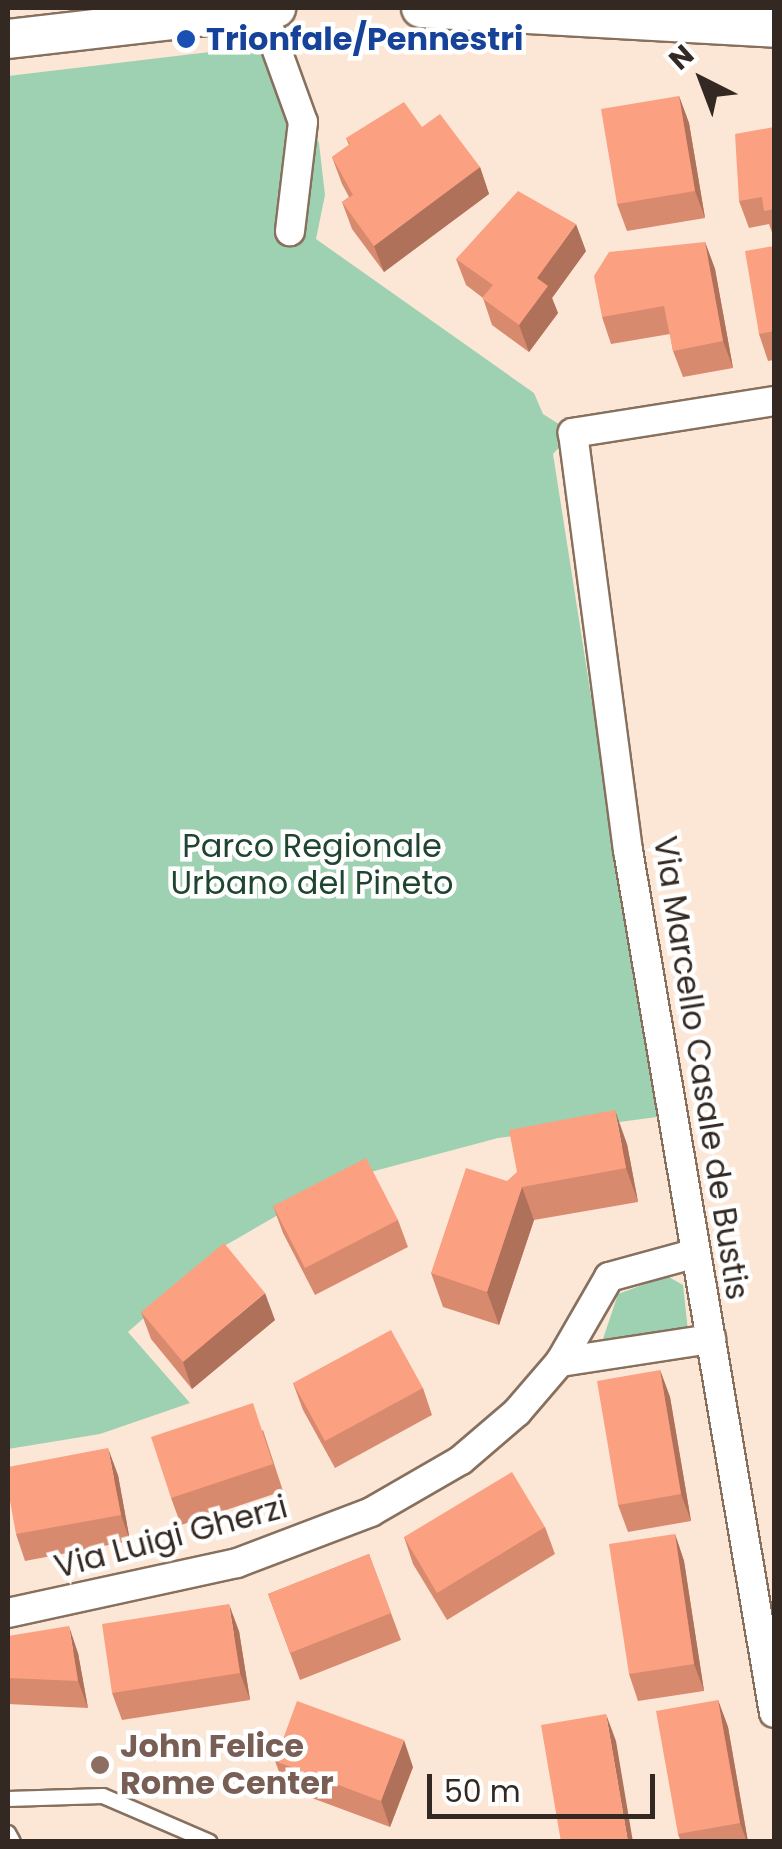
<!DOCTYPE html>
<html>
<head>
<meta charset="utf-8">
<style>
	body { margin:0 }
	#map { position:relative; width:782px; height:1849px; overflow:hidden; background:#fce7d7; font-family:Poppins,sans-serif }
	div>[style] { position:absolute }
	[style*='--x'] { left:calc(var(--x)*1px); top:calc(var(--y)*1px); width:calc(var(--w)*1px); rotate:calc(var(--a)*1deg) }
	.green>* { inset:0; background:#9ed1b1 }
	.roads { filter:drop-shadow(2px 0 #87705e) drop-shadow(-2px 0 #87705e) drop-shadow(0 2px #87705e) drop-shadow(0 -2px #87705e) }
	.service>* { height:14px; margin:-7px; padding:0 7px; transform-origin:7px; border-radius:7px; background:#fff }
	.minor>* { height:28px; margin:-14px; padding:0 14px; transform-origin:14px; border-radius:14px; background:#fff }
	.secondary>* { height:38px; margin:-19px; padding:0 19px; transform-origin:19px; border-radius:19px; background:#fff }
	.wall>* { inset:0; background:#d88a6f }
	.shaded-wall>* { inset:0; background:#b0715a }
	.building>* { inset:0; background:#fba181 }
	.dots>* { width:28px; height:28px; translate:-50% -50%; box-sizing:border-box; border:5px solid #fff; border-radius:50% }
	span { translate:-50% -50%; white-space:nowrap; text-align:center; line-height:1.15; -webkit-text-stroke:9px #fff; paint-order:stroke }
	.transit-label { font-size:32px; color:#164399; font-weight:700 }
	.left { translate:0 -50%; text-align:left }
	.park-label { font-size:32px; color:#1f4530 }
	.street-label { font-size:32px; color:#332922 }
	.education-label { font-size:32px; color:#785e54; font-weight:700 }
	.frame { position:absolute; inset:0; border:10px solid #332922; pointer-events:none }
	.north { position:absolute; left:652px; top:30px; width:100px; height:100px; -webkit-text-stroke:8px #fff; paint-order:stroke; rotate:318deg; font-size:28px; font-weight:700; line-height:40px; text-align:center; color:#332922 }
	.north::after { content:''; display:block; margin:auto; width:35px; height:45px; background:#332922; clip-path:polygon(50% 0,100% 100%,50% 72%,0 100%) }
	.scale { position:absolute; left:427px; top:1774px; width:228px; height:45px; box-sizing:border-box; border:5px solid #332922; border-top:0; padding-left:12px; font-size:30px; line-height:35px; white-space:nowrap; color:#332922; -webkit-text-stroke:8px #fff; paint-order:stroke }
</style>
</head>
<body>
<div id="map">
	<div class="green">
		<div style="clip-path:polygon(276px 44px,319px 143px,325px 195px,316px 239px,534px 393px,543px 414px,573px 433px,553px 454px,657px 1117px,498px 1138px,337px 1181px,226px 1245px,128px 1332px,190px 1403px,100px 1434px,8px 1449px,8px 76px)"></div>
		<div style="clip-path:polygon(667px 1276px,683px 1285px,688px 1331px,602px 1342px,618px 1294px)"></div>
	</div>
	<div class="roads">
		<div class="service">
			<div style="--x:8;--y:1799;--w:95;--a:-1.8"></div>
			<div style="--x:103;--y:1796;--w:116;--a:23.3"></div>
			<div style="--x:8;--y:1833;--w:10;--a:61"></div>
		</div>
		<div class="minor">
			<div style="--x:262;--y:9;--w:120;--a:70.1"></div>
			<div style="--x:303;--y:122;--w:110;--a:96.8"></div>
			<div style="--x:774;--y:401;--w:204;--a:171"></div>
			<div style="--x:573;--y:433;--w:421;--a:82.5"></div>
			<div style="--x:628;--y:850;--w:875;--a:80.4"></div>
			<div style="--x:560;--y:1362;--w:153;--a:-8.7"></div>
			<div style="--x:8;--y:1613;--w:234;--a:-12.3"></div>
			<div style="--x:237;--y:1563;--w:143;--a:-20.8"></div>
			<div style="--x:371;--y:1512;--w:104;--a:-30"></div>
			<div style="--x:461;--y:1460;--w:74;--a:-40.6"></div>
			<div style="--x:517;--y:1412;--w:66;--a:-49.3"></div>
			<div style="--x:560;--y:1362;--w:98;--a:-60"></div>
			<div style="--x:609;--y:1277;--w:87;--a:-15.3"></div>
		</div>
		<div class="secondary">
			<div style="--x:421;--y:8;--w:354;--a:3.2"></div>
			<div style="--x:8;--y:39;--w:270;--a:-6.6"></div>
		</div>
	</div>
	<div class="wall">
		<div style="clip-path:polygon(679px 96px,689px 123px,705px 218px,627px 231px,617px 204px)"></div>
		<div style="clip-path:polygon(422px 127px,480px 167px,489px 194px,384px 272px,352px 229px,342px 202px,349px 197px,342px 184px,332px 157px,349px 145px,346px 138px)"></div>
		<div style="clip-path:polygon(774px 127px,774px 238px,769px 224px,749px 228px,739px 201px)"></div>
		<div style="clip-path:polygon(705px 242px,715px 269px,733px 368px,683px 377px,673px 351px,670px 334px,611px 344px,602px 317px)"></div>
		<div style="clip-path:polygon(774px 246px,774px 360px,768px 361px,759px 334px)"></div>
		<div style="clip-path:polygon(586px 251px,552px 298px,558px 313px,529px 352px,492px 325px,483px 298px,466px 285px,456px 259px)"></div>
		<div style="clip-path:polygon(627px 1144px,638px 1202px,534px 1220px,499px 1325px,443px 1307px,431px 1273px,507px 1181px)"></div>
		<div style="clip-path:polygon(273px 1206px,398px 1220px,408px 1247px,315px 1295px,283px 1233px)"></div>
		<div style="clip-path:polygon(141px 1312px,275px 1320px,192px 1389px,151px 1339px)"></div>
		<div style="clip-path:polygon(660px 1370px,670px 1397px,691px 1521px,628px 1532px,618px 1505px)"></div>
		<div style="clip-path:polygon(293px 1383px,423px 1388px,432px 1415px,335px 1468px,303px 1410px)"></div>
		<div style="clip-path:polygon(263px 1430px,283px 1491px,181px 1525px,171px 1498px)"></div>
		<div style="clip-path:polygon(118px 1475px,130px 1541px,25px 1561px,16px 1534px)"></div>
		<div style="clip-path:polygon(545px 1527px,555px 1554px,447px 1620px,413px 1564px,404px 1537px)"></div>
		<div style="clip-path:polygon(675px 1534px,684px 1561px,704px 1691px,638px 1701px,629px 1674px)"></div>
		<div style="clip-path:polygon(369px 1554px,401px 1640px,300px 1680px,268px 1594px)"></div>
		<div style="clip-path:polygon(239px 1631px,250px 1700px,122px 1720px,112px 1693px)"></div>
		<div style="clip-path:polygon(8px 1636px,78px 1653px,88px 1708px,8px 1704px)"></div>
		<div style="clip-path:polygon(718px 1700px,728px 1727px,748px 1842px,681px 1842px,678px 1834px)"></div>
		<div style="clip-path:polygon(275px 1761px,413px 1767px,390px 1827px,285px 1788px)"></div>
	</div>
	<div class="shaded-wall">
		<div style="clip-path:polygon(679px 96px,689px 123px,705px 218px,695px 191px)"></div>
		<div style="clip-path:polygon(480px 167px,489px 194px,384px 272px,374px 246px)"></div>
		<div style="clip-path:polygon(576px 224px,586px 251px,552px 298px,558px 313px,529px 352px,519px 325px,537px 278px)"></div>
		<div style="clip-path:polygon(705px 242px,715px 269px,733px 368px,723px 341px)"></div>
		<div style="clip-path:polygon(615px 1110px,627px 1144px,638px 1202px,626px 1168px)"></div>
		<div style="clip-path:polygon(522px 1187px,534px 1220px,499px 1325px,487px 1292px)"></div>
		<div style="clip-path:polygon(265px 1293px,275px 1320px,192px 1389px,183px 1362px)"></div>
		<div style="clip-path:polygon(660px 1370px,670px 1397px,691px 1521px,681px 1494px)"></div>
		<div style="clip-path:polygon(108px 1448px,118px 1475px,130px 1541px,121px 1515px)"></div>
		<div style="clip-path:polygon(675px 1534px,684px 1561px,704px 1691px,694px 1664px)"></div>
		<div style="clip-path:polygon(229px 1604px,239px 1631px,250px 1700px,240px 1673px)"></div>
		<div style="clip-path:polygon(69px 1626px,78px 1653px,88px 1708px,78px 1681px)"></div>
		<div style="clip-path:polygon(718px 1700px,728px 1727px,748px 1842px,747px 1842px,740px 1823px)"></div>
		<div style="clip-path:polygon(606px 1714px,616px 1741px,633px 1842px,628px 1842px)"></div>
		<div style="clip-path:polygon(404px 1740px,413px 1767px,390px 1827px,381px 1801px)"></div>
	</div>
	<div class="building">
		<div style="clip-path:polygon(679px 96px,695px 191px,617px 204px,601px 109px)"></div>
		<div style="clip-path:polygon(404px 102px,422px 127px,440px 114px,480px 167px,374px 246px,342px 202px,353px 195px,332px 157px,350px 144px,346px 138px)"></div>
		<div style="clip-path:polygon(774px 127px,774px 209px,764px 211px,762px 197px,739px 201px,735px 134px)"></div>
		<div style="clip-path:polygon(518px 191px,576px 224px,537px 278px,548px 286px,519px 325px,482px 298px,493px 285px,456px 259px)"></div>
		<div style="clip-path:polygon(705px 242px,723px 341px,673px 351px,664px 306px,602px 317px,594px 276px,609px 252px)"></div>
		<div style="clip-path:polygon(774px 246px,774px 331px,759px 334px,745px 251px)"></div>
		<div style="clip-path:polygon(615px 1110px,626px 1168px,522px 1187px,487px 1292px,431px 1273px,466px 1168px,507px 1181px,517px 1172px,509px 1130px)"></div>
		<div style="clip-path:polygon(366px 1158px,398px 1220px,305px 1268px,273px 1206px)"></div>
		<div style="clip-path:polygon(224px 1243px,265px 1293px,183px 1362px,141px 1312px)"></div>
		<div style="clip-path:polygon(391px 1330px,423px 1388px,325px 1441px,293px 1383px)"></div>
		<div style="clip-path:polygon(660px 1370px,681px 1494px,618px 1505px,597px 1381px)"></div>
		<div style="clip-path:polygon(253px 1403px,273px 1464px,171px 1498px,151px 1437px)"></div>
		<div style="clip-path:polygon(108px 1448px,121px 1515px,16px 1534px,8px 1490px,8px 1467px)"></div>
		<div style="clip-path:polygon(512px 1472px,545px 1527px,437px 1593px,404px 1537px)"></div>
		<div style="clip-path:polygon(675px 1534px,694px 1664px,629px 1674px,609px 1544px)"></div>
		<div style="clip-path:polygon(369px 1554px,391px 1613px,290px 1653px,268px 1594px)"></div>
		<div style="clip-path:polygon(229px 1604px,240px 1673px,112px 1693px,102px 1624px)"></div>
		<div style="clip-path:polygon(69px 1626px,78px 1681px,8px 1678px,8px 1636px)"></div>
		<div style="clip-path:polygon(718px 1700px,740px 1823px,678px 1834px,656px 1711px)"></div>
		<div style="clip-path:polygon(297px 1701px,404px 1740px,381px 1801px,275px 1761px)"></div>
		<div style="clip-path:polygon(606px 1714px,628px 1842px,561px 1842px,541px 1725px)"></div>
	</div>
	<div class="dots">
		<div style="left:186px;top:39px;background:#1a4fb4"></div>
		<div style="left:100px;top:1765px;background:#8d6e63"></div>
	</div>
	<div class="transit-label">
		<span class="left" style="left:206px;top:39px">Trionfale/Pennestri</span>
	</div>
	<div class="park-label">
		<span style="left:312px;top:865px">Parco Regionale<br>Urbano del Pineto</span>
	</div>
	<div class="street-label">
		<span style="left:701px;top:1068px;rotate:81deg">Via Marcello Casale de Bustis</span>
		<span style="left:171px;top:1537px;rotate:-15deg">Via Luigi Gherzi</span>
	</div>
	<div class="education-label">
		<span class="left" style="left:120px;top:1765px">John Felice<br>Rome Center</span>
	</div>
	<div class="frame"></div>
	<div class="north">N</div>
	<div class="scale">50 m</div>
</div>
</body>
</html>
